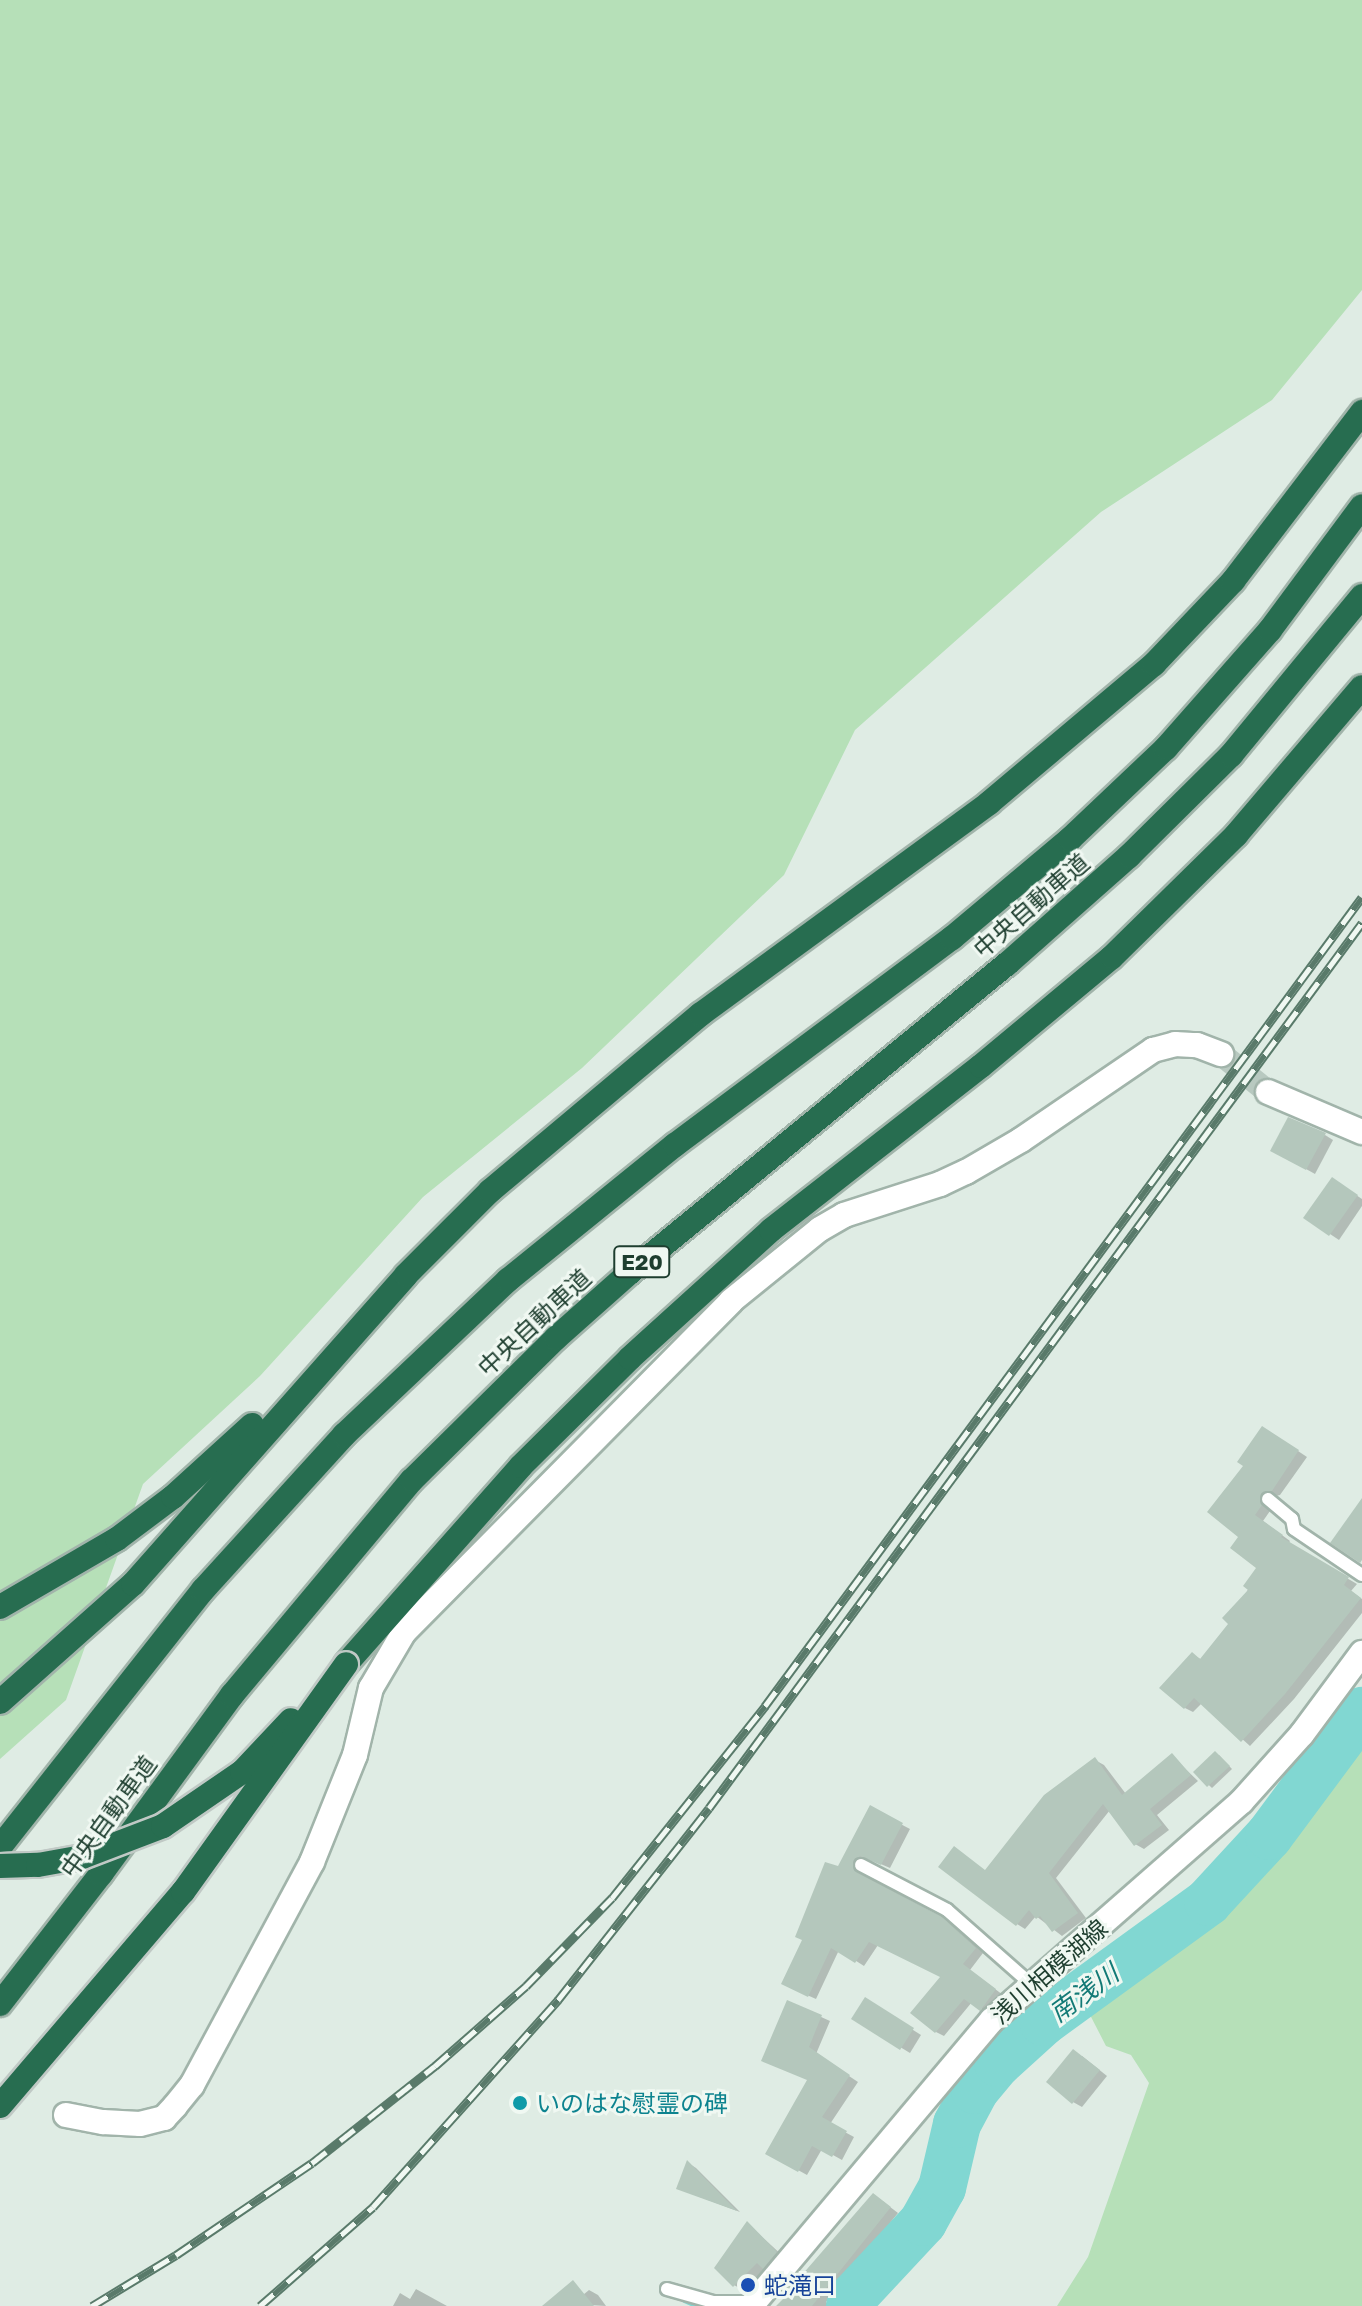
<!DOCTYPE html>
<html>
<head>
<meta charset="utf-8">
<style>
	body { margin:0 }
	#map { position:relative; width:1362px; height:2306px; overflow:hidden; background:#dfece4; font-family:"Golos Text","Noto Sans JP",sans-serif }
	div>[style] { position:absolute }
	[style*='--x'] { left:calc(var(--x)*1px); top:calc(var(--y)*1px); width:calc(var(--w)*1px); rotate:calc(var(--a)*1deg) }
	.green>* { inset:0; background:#b6e0b8 }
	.shadow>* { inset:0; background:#0003 }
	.stream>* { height:8px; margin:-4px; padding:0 4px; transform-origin:4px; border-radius:4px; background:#81d7d2 }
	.river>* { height:48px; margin:-24px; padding:0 24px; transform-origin:24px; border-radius:24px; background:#81d7d2 }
	.building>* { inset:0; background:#b4c7bc }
	.minor-tunnel>* { height:24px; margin-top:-12px; transform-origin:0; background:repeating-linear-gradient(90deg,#b8c9c0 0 24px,transparent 0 36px) }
	.roads { filter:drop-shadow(2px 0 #a1b4aa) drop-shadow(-2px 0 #a1b4aa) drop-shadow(0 2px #a1b4aa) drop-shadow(0 -2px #a1b4aa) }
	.service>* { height:12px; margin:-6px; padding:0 6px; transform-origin:6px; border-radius:6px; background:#fff }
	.minor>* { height:24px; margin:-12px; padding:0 12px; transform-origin:12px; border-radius:12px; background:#fff }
	.secondary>* { height:24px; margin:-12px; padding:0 12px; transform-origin:12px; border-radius:12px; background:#fff }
	.motorway>* { height:24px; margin:-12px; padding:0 12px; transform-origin:12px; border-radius:12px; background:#276d50 }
	.rail>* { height:9px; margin-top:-4.5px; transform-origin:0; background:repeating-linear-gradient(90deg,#f0f8f2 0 18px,#597a6a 0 36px); box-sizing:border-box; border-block:2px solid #597a6a }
	.bridges { filter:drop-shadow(2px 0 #c0c9c5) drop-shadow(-2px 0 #c0c9c5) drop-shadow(0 2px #c0c9c5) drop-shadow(0 -2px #c0c9c5) }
	.motorway-bridge>* { height:24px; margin:-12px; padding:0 12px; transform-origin:12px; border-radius:12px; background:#276d50 }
	.dots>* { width:22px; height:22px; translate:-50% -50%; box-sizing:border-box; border:4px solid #f0f8f2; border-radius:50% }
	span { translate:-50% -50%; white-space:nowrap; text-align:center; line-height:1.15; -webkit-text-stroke:6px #f0f8f2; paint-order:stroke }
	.shield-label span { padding:2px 6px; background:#f0f8f2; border:2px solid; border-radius:6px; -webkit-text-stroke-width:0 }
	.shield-label { font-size:22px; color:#1e3e2f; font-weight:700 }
	.street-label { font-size:24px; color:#1e3e2f }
	.culture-label { font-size:24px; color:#0d838f }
	.left { translate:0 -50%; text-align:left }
	.transit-label { font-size:24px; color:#164399 }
	.water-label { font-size:26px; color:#137a76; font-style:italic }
</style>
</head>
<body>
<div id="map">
	<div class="green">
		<div style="clip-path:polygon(0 0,1362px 0,1362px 290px,1272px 400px,1101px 512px,855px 730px,784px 875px,582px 1068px,423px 1197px,260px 1376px,143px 1484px,66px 1700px,0 1759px)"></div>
		<div style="clip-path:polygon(1362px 1697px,1362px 2306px,1057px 2306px,1088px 2257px,1149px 2083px,1131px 2055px,1106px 2046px,1088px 2011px,1179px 1945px)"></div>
	</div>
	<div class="shadow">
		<div style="clip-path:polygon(1325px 1135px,1333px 1140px,1315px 1174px,1272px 1150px)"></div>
		<div style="clip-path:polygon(1341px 1185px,1362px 1199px,1362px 1206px,1339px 1240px,1306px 1218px)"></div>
		<div style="clip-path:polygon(1271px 1433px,1307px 1457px,1280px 1495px,1268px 1498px,1270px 1511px,1263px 1521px,1290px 1541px,1288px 1544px,1357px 1584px,1351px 1591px,1362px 1599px,1362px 1613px,1294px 1699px,1250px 1746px,1202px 1703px,1193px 1712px,1185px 1708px,1192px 1654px,1202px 1660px,1231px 1624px,1259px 1567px,1241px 1537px)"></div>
		<div style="clip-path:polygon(1219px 1755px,1232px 1769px,1212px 1788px,1195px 1772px)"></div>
		<div style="clip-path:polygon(1172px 1756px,1198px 1781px,1157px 1815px,1169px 1830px,1144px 1849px,1135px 1844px,1110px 1810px,1056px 1878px,1086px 1918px,1062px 1936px,1036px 1916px,1025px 1929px,1017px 1924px,986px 1871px,1095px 1760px,1104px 1765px,1126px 1794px)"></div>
		<div style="clip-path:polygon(870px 1808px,910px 1829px,890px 1868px,869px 1859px,860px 1866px,861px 1877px,950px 1924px,983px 1953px,970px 1970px,1003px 1995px,988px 2013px,972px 2002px,944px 2036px,936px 2032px,942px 1977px,878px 1945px,864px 1966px,839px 1950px,816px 1999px,791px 1988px,839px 1869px)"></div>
		<div style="clip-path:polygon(866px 2000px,921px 2035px,910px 2053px,854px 2019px)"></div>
		<div style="clip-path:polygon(788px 2002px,830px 2021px,816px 2054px,858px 2082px,830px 2124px,854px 2137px,842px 2160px,822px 2149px,807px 2175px,767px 2153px,809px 2080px)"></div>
		<div style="clip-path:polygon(1082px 2056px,1107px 2076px,1082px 2107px,1073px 2102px)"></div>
		<div style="clip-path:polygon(688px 2163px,696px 2168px,740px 2212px,679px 2189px)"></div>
		<div style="clip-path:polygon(881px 2200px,898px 2213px,826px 2302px,830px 2306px,778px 2306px)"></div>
		<div style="clip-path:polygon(748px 2224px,785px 2258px,772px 2272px,766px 2268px,743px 2290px,734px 2285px)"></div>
		<div style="clip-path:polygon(416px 2289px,447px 2306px,393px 2306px,400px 2293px,410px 2299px)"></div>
		<div style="clip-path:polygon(589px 2290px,598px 2295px,606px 2306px,572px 2304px)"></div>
	</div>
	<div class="stream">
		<div style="--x:685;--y:2299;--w:17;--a:24"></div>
	</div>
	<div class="river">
		<div style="--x:850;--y:2306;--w:12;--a:-66"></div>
		<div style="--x:855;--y:2295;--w:100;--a:-47"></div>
		<div style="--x:923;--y:2222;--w:39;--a:-61"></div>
		<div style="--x:942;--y:2188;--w:66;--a:-76.8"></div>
		<div style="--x:957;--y:2124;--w:38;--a:-62"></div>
		<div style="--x:975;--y:2090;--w:35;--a:-50"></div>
		<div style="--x:998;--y:2063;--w:61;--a:-42.3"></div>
		<div style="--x:1043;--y:2022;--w:204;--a:-36"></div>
		<div style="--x:1208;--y:1902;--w:90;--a:-47.3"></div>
		<div style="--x:1269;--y:1836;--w:156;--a:-53.4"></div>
	</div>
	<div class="building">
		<div style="clip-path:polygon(1288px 1117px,1326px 1133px,1306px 1170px,1270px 1151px)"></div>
		<div style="clip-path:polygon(1332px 1177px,1358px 1195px,1329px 1236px,1303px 1218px)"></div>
		<div style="clip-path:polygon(1262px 1426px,1299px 1450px,1272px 1491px,1261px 1494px,1262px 1505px,1255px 1515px,1283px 1535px,1281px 1537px,1349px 1577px,1344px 1585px,1361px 1598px,1285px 1694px,1241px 1742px,1194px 1698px,1184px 1709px,1159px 1688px,1192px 1652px,1200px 1659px,1228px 1624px,1222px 1618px,1248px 1590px,1243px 1586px,1256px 1568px,1230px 1548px,1238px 1537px,1207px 1512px,1243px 1466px,1237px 1462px)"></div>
		<div style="clip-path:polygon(1362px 1498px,1362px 1560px,1360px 1563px,1330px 1543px)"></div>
		<div style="clip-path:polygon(1215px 1751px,1230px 1766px,1207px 1787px,1193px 1772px)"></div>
		<div style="clip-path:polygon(1172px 1753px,1191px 1775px,1150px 1809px,1162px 1825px,1134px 1846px,1103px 1804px,1049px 1873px,1078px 1913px,1052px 1932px,1040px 1916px,1036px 1919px,1029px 1910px,1016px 1926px,938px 1867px,954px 1846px,985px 1870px,1044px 1795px,1095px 1757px,1122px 1795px)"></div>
		<div style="clip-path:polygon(870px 1805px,903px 1823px,881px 1865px,860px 1856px,853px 1862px,854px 1870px,942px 1917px,976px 1948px,963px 1964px,996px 1989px,980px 2011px,964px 1999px,935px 2033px,910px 2013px,940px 1977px,869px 1942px,855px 1963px,831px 1948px,808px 1997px,781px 1984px,802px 1940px,795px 1937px,825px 1862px,838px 1866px)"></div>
		<div style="clip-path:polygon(865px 1997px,914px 2028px,900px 2050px,851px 2019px)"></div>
		<div style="clip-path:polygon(787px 2000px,822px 2015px,809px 2047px,850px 2075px,822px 2117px,847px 2131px,832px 2157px,812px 2146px,798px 2172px,765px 2154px,807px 2080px,761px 2061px)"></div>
		<div style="clip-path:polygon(1073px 2049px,1100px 2070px,1072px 2104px,1046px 2082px)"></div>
		<div style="clip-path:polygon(687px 2160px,737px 2211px,676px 2189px)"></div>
		<div style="clip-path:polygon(873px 2193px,891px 2207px,812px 2306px,776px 2306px,788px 2294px,784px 2290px,798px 2273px,801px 2276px)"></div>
		<div style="clip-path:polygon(747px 2221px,777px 2252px,763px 2269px,757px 2263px,733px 2287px,714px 2268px)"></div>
		<div style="clip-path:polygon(573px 2280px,594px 2306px,542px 2306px)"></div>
	</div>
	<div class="minor-tunnel">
		<div style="--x:1221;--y:1054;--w:60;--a:39"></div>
	</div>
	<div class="roads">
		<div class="service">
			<div style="--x:1268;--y:1499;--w:31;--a:40"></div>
			<div style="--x:1292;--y:1519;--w:10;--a:79"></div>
			<div style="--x:1294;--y:1529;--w:82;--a:34.1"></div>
			<div style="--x:861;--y:1865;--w:97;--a:27.6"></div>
			<div style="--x:947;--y:1910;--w:113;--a:41.4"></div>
			<div style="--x:667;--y:2289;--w:48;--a:15.8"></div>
			<div style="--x:713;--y:2302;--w:42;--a:0"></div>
		</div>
		<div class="minor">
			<div style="--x:1268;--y:1092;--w:102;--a:23.1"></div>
			<div style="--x:66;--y:2115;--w:38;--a:11"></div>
			<div style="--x:103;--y:2122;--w:37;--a:3"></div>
			<div style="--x:140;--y:2124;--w:25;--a:-14"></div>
			<div style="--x:164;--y:2118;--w:16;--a:-47"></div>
			<div style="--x:175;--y:2106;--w:27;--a:-51"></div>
			<div style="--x:192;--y:2085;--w:253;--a:-61.7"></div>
			<div style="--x:312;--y:1862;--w:115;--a:-68.1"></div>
			<div style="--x:355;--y:1755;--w:69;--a:-76.6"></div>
			<div style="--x:371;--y:1688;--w:65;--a:-59.5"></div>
			<div style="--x:404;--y:1632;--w:465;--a:-45.3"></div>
			<div style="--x:731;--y:1301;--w:114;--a:-39"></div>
			<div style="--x:820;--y:1229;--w:28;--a:-30"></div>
			<div style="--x:844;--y:1215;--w:101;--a:-17.9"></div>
			<div style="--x:940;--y:1184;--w:29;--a:-25"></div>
			<div style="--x:966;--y:1172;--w:64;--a:-30.2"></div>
			<div style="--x:1021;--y:1140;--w:160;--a:-34.3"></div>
			<div style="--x:1153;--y:1050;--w:23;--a:-15"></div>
			<div style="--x:1175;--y:1044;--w:22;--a:3"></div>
			<div style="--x:1197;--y:1045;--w:26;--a:21"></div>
		</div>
		<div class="secondary">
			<div style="--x:751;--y:2306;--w:374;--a:-49.9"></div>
			<div style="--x:992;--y:2020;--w:331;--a:-41.2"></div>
			<div style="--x:1241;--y:1802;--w:91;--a:-48.1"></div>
			<div style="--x:1302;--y:1734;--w:101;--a:-53.5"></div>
		</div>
		<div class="motorway">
			<div style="--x:0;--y:1607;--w:135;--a:-30.2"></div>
			<div style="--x:117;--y:1539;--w:70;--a:-36.9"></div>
			<div style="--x:173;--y:1497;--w:107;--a:-42.3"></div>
			<div style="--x:346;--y:1664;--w:264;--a:-48.5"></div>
			<div style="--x:521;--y:1466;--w:153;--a:-44.7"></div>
			<div style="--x:630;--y:1358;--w:190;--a:-42.2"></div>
			<div style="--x:771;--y:1230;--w:266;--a:-38"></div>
			<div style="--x:981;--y:1066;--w:170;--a:-39.8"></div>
			<div style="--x:1112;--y:957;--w:174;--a:-44.5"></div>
			<div style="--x:1236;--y:835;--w:194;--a:-49.6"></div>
			<div style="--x:0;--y:1702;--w:178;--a:-41.6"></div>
			<div style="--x:133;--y:1584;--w:412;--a:-48.5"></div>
			<div style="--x:406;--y:1275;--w:119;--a:-45"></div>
			<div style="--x:490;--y:1191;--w:275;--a:-40"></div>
			<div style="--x:701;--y:1014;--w:357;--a:-36.2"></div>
			<div style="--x:989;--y:803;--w:216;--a:-40.1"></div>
			<div style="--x:1154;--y:664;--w:115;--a:-46.4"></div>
			<div style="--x:1233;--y:581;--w:213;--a:-52.6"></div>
			<div style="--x:0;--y:1847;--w:328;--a:-51.7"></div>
			<div style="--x:203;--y:1590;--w:210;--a:-47.7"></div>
			<div style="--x:344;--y:1435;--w:226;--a:-43.4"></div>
			<div style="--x:508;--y:1280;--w:215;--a:-39"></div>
			<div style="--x:675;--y:1145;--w:346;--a:-36.8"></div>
			<div style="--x:952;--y:938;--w:154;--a:-40"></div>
			<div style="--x:1070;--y:839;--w:132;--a:-43.5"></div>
			<div style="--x:1166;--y:748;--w:157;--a:-48.6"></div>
			<div style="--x:1270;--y:630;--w:154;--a:-53.4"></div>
			<div style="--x:0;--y:2004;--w:165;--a:-52.2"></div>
			<div style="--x:101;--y:1874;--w:222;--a:-53.8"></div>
			<div style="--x:232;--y:1695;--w:280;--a:-50.1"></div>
			<div style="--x:412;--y:1480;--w:202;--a:-44.6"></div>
			<div style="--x:556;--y:1338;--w:96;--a:-41.6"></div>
			<div style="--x:628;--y:1274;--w:490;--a:-39.3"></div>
			<div style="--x:1007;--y:964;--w:163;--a:-41.5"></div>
			<div style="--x:1129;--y:856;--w:144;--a:-44.7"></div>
			<div style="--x:1231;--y:755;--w:206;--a:-50.5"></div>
		</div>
	</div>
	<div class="rail">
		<div style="--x:92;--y:2306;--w:98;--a:-31.3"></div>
		<div style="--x:176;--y:2255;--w:164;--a:-34.1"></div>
		<div style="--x:312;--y:2163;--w:157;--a:-38.3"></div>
		<div style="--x:435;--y:2066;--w:121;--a:-41.3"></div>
		<div style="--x:526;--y:1986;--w:123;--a:-45.7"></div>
		<div style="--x:612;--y:1898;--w:246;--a:-51.4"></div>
		<div style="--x:765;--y:1706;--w:1005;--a:-53.57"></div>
		<div style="--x:260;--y:2306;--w:150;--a:-41.2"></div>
		<div style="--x:373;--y:2207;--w:278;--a:-48.2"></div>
		<div style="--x:558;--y:2000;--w:244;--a:-51.8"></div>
		<div style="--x:709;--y:1808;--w:1100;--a:-53.58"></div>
	</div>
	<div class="bridges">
		<div class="motorway-bridge">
			<div style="--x:0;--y:1866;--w:38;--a:-2"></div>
			<div style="--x:38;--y:1865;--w:45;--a:-10.3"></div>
			<div style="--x:82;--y:1857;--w:87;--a:-20.9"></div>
			<div style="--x:163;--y:1826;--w:96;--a:-34.4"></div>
			<div style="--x:242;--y:1772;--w:71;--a:-46.7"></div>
			<div style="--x:0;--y:2106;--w:282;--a:-49.5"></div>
			<div style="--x:183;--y:1892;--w:280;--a:-54.4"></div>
		</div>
	</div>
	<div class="dots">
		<div style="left:520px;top:2103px;background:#0f9aa8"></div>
		<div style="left:748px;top:2285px;background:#1a4fb4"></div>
	</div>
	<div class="shield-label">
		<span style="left:642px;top:1262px">E20</span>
	</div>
	<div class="street-label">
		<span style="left:1031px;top:905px;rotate:-41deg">中央自動車道</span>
		<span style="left:534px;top:1322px;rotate:-43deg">中央自動車道</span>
		<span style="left:108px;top:1816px;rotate:-54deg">中央自動車道</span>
		<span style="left:1049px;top:1971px;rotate:-41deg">浅川相模湖線</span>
	</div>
	<div class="culture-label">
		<span class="left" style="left:536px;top:2103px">いのはな慰霊の碑</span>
	</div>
	<div class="transit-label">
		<span class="left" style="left:764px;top:2285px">蛇滝口</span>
	</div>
	<div class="water-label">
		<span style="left:1084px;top:1993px;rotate:-36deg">南浅川</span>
	</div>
</div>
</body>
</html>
